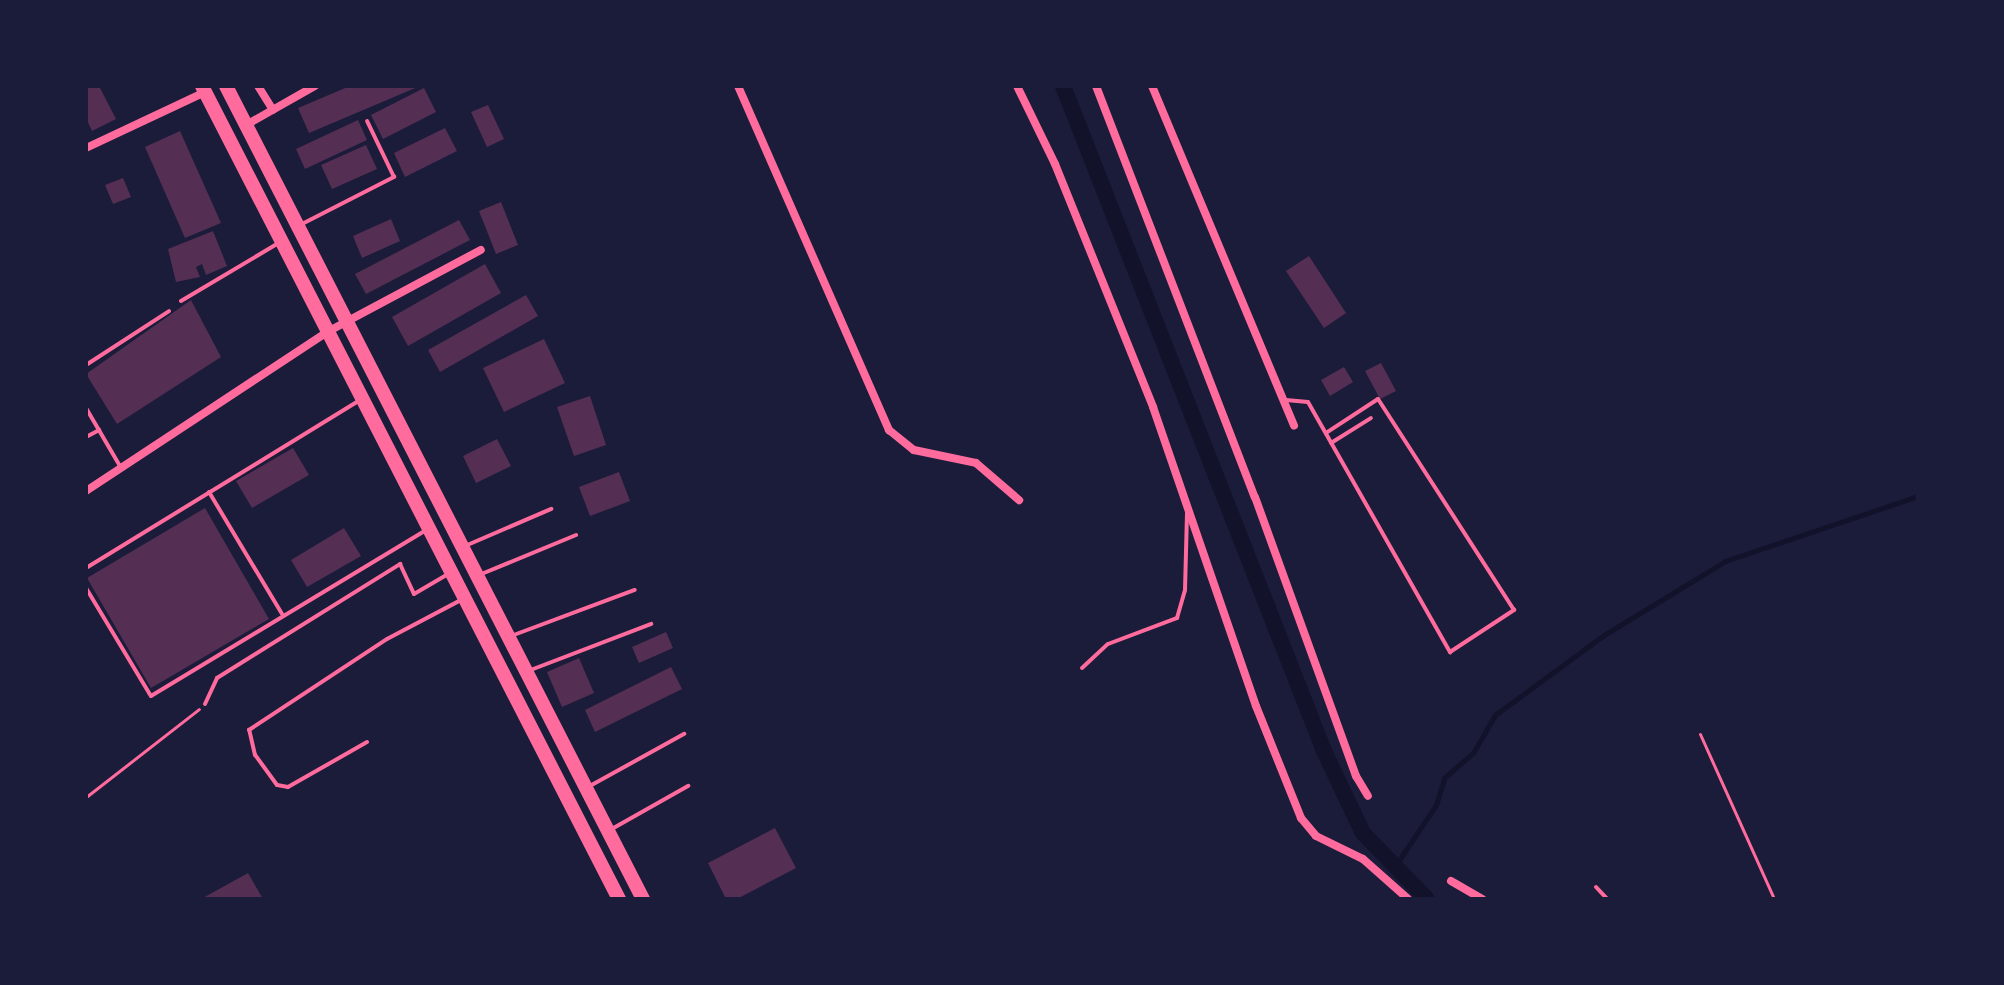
<!DOCTYPE html>
<html>
<head>
<meta charset="utf-8">
<style>
	body { margin:0 }
	#map { position:relative; width:2004px; height:985px; overflow:hidden; background:#1b1b3a; font-family:Helvetica,sans-serif }
	div>[style] { position:absolute }
	[style*='--x'] { left:calc(var(--x)*1px); top:calc(var(--y)*1px); width:calc(var(--w)*1px); rotate:calc(var(--a)*1deg) }
	.stream>* { height:5px; margin:-2.5px; padding:0 2.5px; transform-origin:2.5px; border-radius:2.5px; background:#12122b }
	.canal>* { height:16px; margin:-8px; padding:0 8px; transform-origin:8px; border-radius:8px; background:#12122b }
	.building>* { inset:0; background:#542f53 }
	.path>* { height:3px; margin:-1.5px; padding:0 1.5px; transform-origin:1.5px; border-radius:1.5px; background:#ff6b9d }
	.service>* { height:4px; margin:-2px; padding:0 2px; transform-origin:2px; border-radius:2px; background:#ff6b9d }
	.minor>* { height:8px; margin:-4px; padding:0 4px; transform-origin:4px; border-radius:4px; background:#ff6b9d }
	.primary>* { height:14px; margin:-7px; padding:0 7px; transform-origin:7px; border-radius:7px; background:#ff6b9d }
	span { translate:-50% -50%; white-space:nowrap; text-align:center; line-height:1.15; -webkit-text-stroke:7px #1b1b3a; paint-order:stroke }
	.frame { position:absolute; inset:0; border:88px solid #1b1b3a; pointer-events:none }
</style>
</head>
<body>
<div id="map">
	<div class="stream">
		<div style="--x:1395;--y:866;--w:73;--a:-56.1"></div>
		<div style="--x:1436;--y:805;--w:28;--a:-73"></div>
		<div style="--x:1444;--y:778;--w:38;--a:-41"></div>
		<div style="--x:1473;--y:753;--w:44;--a:-59.9"></div>
		<div style="--x:1495;--y:715;--w:135;--a:-36.3"></div>
		<div style="--x:1604;--y:635;--w:142;--a:-31.4"></div>
		<div style="--x:1725;--y:561;--w:204;--a:-18.6"></div>
	</div>
	<div class="canal">
		<div style="--x:1063;--y:86;--w:714;--a:68.57"></div>
		<div style="--x:1324;--y:751;--w:91;--a:64.6"></div>
		<div style="--x:1363;--y:833;--w:92;--a:45.9"></div>
	</div>
	<div class="building">
		<div style="clip-path:polygon(86px 86px,99px 86px,116px 119px,92px 131px,86px 118px)"></div>
		<div style="clip-path:polygon(350px 86px,420px 86px,309px 133px,298px 108px)"></div>
		<div style="clip-path:polygon(424px 88px,436px 112px,383px 139px,371px 115px)"></div>
		<div style="clip-path:polygon(488px 105px,504px 139px,487px 147px,471px 112px)"></div>
		<div style="clip-path:polygon(358px 120px,367px 140px,305px 169px,296px 149px)"></div>
		<div style="clip-path:polygon(445px 128px,457px 151px,405px 177px,394px 153px)"></div>
		<div style="clip-path:polygon(180px 131px,221px 223px,185px 238px,145px 147px)"></div>
		<div style="clip-path:polygon(366px 145px,377px 169px,332px 189px,321px 165px)"></div>
		<div style="clip-path:polygon(123px 178px,131px 197px,113px 204px,105px 185px)"></div>
		<div style="clip-path:polygon(501px 202px,518px 245px,496px 254px,479px 211px)"></div>
		<div style="clip-path:polygon(391px 219px,400px 241px,362px 258px,353px 236px)"></div>
		<div style="clip-path:polygon(459px 220px,470px 240px,366px 294px,355px 274px)"></div>
		<div style="clip-path:polygon(213px 231px,227px 266px,206px 275px,202px 264px,196px 267px,200px 277px,176px 282px,168px 249px)"></div>
		<div style="clip-path:polygon(1309px 256px,1346px 313px,1324px 328px,1286px 271px)"></div>
		<div style="clip-path:polygon(485px 264px,501px 293px,408px 346px,392px 317px)"></div>
		<div style="clip-path:polygon(526px 295px,538px 316px,440px 372px,428px 350px)"></div>
		<div style="clip-path:polygon(191px 300px,221px 357px,117px 424px,86px 374px)"></div>
		<div style="clip-path:polygon(544px 339px,565px 383px,504px 412px,483px 368px)"></div>
		<div style="clip-path:polygon(1381px 363px,1396px 391px,1380px 399px,1365px 371px)"></div>
		<div style="clip-path:polygon(1344px 367px,1353px 382px,1330px 396px,1321px 380px)"></div>
		<div style="clip-path:polygon(590px 396px,606px 445px,574px 456px,557px 407px)"></div>
		<div style="clip-path:polygon(497px 439px,511px 466px,476px 483px,463px 456px)"></div>
		<div style="clip-path:polygon(293px 448px,309px 475px,252px 508px,236px 481px)"></div>
		<div style="clip-path:polygon(619px 472px,630px 501px,590px 516px,579px 487px)"></div>
		<div style="clip-path:polygon(205px 508px,269px 619px,151px 688px,87px 578px)"></div>
		<div style="clip-path:polygon(344px 528px,361px 556px,307px 587px,291px 560px)"></div>
		<div style="clip-path:polygon(666px 632px,673px 648px,639px 663px,632px 647px)"></div>
		<div style="clip-path:polygon(579px 658px,594px 693px,562px 707px,547px 672px)"></div>
		<div style="clip-path:polygon(671px 667px,682px 689px,595px 732px,585px 710px)"></div>
		<div style="clip-path:polygon(775px 828px,796px 868px,737px 899px,726px 899px,708px 863px)"></div>
		<div style="clip-path:polygon(248px 873px,263px 899px,201px 899px)"></div>
	</div>
	<div class="path">
		<div style="--x:1700;--y:734;--w:181;--a:65.8"></div>
		<div style="--x:86;--y:797;--w:143;--a:-37.9"></div>
		<div style="--x:86;--y:898;--w:1;--a:90"></div>
	</div>
	<div class="service">
		<div style="--x:300;--y:225;--w:106;--a:-27.1"></div>
		<div style="--x:394;--y:177;--w:62;--a:-115.7"></div>
		<div style="--x:181;--y:301;--w:112;--a:-30.7"></div>
		<div style="--x:86;--y:365;--w:99;--a:-33"></div>
		<div style="--x:1286;--y:400;--w:22;--a:5"></div>
		<div style="--x:1308;--y:402;--w:288;--a:60.4"></div>
		<div style="--x:1450;--y:652;--w:77;--a:-33.3"></div>
		<div style="--x:1514;--y:610;--w:251;--a:-122.8"></div>
		<div style="--x:1378;--y:399;--w:62;--a:146.8"></div>
		<div style="--x:86;--y:408;--w:69;--a:59.7"></div>
		<div style="--x:86;--y:437;--w:15;--a:-28"></div>
		<div style="--x:1331;--y:443;--w:47;--a:-32"></div>
		<div style="--x:209;--y:492;--w:142;--a:59.1"></div>
		<div style="--x:465;--y:546;--w:94;--a:-23.3"></div>
		<div style="--x:86;--y:568;--w:319;--a:-31.5"></div>
		<div style="--x:479;--y:575;--w:105;--a:-22.4"></div>
		<div style="--x:86;--y:588;--w:126;--a:59"></div>
		<div style="--x:151;--y:696;--w:320;--a:-31.1"></div>
		<div style="--x:511;--y:636;--w:132;--a:-20.4"></div>
		<div style="--x:1082;--y:668;--w:35;--a:-43"></div>
		<div style="--x:1108;--y:644;--w:74;--a:-20.6"></div>
		<div style="--x:1177;--y:618;--w:29;--a:-74"></div>
		<div style="--x:1185;--y:590;--w:78;--a:-88.5"></div>
		<div style="--x:528;--y:671;--w:132;--a:-20.9"></div>
		<div style="--x:205;--y:704;--w:29;--a:-65"></div>
		<div style="--x:217;--y:678;--w:216;--a:-31.9"></div>
		<div style="--x:400;--y:564;--w:33;--a:65"></div>
		<div style="--x:414;--y:594;--w:42;--a:-30.3"></div>
		<div style="--x:367;--y:742;--w:91;--a:150.3"></div>
		<div style="--x:288;--y:787;--w:11;--a:-170"></div>
		<div style="--x:277;--y:785;--w:37;--a:-126"></div>
		<div style="--x:255;--y:755;--w:26;--a:-103"></div>
		<div style="--x:249;--y:730;--w:165;--a:-33.4"></div>
		<div style="--x:387;--y:639;--w:86;--a:-27.8"></div>
		<div style="--x:588;--y:787;--w:110;--a:-28.9"></div>
		<div style="--x:610;--y:830;--w:90;--a:-29.4"></div>
		<div style="--x:1596;--y:887;--w:16;--a:47"></div>
	</div>
	<div class="minor">
		<div style="--x:258;--y:86;--w:28;--a:58"></div>
		<div style="--x:738;--y:86;--w:376;--a:66.3"></div>
		<div style="--x:889;--y:430;--w:32;--a:39"></div>
		<div style="--x:914;--y:450;--w:63;--a:11.8"></div>
		<div style="--x:976;--y:463;--w:57;--a:40.7"></div>
		<div style="--x:1017;--y:86;--w:87;--a:64"></div>
		<div style="--x:1055;--y:164;--w:262;--a:68"></div>
		<div style="--x:1153;--y:407;--w:316;--a:71"></div>
		<div style="--x:1256;--y:706;--w:121;--a:68.1"></div>
		<div style="--x:1301;--y:818;--w:23;--a:50"></div>
		<div style="--x:1316;--y:836;--w:52;--a:26.1"></div>
		<div style="--x:1363;--y:859;--w:60;--a:41.6"></div>
		<div style="--x:1096;--y:86;--w:441;--a:68.9"></div>
		<div style="--x:1255;--y:497;--w:297;--a:70.1"></div>
		<div style="--x:1356;--y:776;--w:23;--a:59"></div>
		<div style="--x:1152;--y:86;--w:368;--a:67.3"></div>
		<div style="--x:246;--y:125;--w:79;--a:-29.5"></div>
		<div style="--x:86;--y:148;--w:132;--a:-25.2"></div>
		<div style="--x:86;--y:491;--w:291;--a:-33.4"></div>
		<div style="--x:329;--y:331;--w:172;--a:-28.1"></div>
		<div style="--x:1451;--y:881;--w:36;--a:30"></div>
	</div>
	<div class="primary">
		<div style="--x:202;--y:86;--w:914;--a:62.85"></div>
		<div style="--x:226;--y:86;--w:914;--a:62.85"></div>
	</div>
	<div class="frame"></div>
</div>
</body>
</html>
